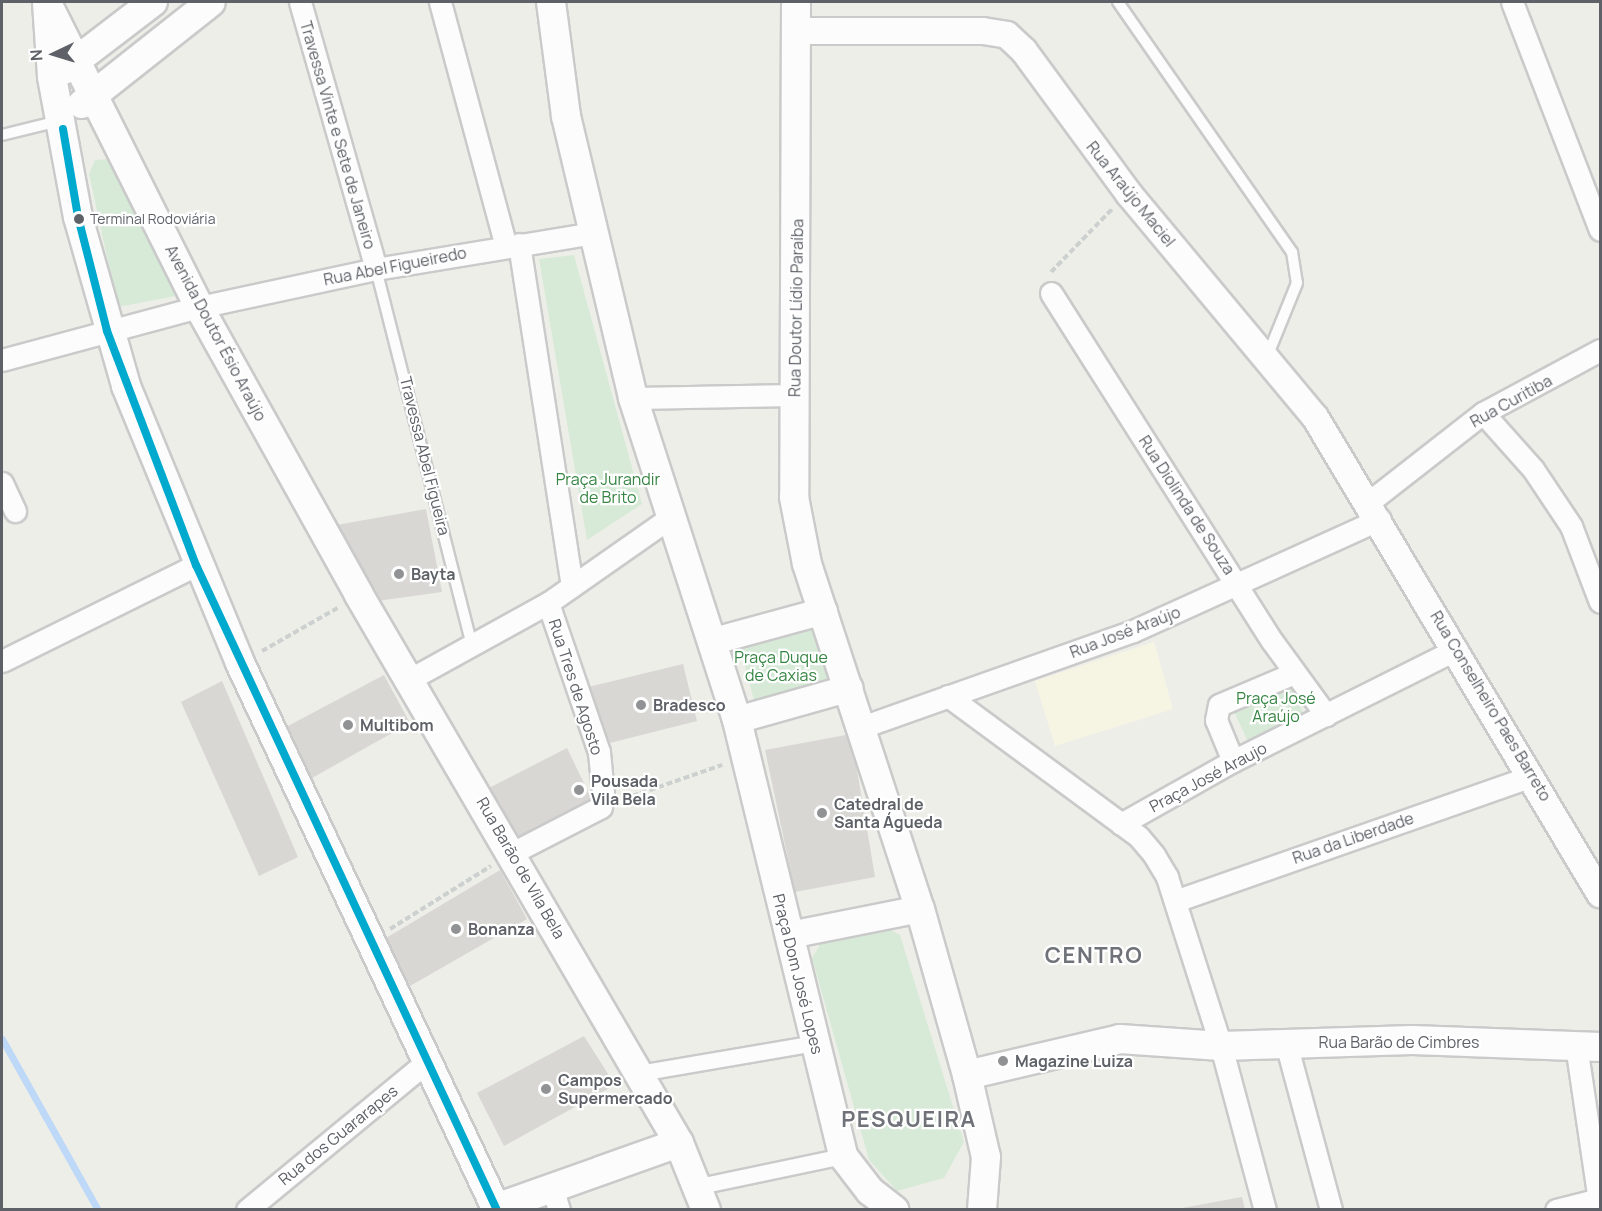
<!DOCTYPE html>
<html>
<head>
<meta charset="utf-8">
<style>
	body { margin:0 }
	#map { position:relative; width:1602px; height:1211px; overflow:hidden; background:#eeeee9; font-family:Manrope,sans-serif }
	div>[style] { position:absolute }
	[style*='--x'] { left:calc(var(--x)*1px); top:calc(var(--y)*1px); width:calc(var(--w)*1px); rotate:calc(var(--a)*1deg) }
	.commercial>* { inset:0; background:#f6f5e4 }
	.green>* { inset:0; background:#d7ead7 }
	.stream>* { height:7px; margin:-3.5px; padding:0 3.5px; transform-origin:3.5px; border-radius:3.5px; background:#bed8f8 }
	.building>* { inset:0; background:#d8d7d4 }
	.path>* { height:4px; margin-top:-2px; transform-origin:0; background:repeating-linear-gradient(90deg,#ccd0ce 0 6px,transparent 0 9px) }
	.roads { filter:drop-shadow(2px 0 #cacaca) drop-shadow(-2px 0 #cacaca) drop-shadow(0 2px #cacaca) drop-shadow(0 -2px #cacaca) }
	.service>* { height:10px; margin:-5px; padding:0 5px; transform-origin:5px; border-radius:5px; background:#fcfcfc }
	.pedestrian>* { height:15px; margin:-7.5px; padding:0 7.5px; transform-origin:7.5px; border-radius:7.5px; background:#fcfcfc }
	.minor>* { height:21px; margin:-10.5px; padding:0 10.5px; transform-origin:10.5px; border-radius:10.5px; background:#fcfcfc }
	.tertiary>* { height:26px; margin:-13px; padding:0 13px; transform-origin:13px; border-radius:13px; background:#fcfcfc }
	.secondary>* { height:28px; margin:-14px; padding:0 14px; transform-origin:14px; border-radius:14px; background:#fcfcfc }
	.bus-1>* { height:8px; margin:-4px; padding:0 4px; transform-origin:4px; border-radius:4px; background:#00a9ce }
	.dots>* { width:16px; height:16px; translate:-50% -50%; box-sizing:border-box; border:3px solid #fff; border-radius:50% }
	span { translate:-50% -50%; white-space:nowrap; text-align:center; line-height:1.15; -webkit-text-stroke:4.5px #fff; paint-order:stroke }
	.bus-label { font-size:14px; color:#5e6167 }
	.left { translate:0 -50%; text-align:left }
	.street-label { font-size:16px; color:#5e6167 }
	.park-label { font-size:16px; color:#378543 }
	.poi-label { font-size:16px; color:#5e6167; font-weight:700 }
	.district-label { font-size:22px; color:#6f7379; font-weight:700; letter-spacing:1.5px }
	.frame { position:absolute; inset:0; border:3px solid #5e6167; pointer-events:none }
	.north { position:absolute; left:24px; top:24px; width:60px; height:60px; -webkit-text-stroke:4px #fff; paint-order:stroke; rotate:266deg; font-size:16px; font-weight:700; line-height:24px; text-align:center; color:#5e6167 }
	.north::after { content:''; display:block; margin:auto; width:21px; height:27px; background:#5e6167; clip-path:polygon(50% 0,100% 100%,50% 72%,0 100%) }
</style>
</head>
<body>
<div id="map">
	<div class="commercial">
		<div style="clip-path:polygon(1154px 642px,1173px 709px,1055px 746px,1035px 681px)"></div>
	</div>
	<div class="green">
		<div style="clip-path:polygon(110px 159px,176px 296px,118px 307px,89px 174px,95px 160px)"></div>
		<div style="clip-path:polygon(574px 255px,642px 504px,587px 540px,539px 259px)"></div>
		<div style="clip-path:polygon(813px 626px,834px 681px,755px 704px,740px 647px)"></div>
		<div style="clip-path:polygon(1288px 681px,1304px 715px,1247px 740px,1233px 709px)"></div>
		<div style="clip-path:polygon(882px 925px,900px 935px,964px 1142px,944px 1178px,897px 1191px,869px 1160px,812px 958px,821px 943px)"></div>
	</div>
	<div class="stream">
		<div style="--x:2;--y:1039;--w:196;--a:60.7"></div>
	</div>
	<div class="building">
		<div style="clip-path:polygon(426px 509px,442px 592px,377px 601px,331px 526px)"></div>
		<div style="clip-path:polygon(683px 664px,697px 721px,602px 745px,584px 688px)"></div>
		<div style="clip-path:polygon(384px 675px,410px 723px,312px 778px,286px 727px)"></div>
		<div style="clip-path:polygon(222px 681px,298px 857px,259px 876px,181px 702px)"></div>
		<div style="clip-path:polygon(851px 734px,875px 877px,795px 892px,765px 750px)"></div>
		<div style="clip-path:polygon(567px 748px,594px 804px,517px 844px,485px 790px)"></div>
		<div style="clip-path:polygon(500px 870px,527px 919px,410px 986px,386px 938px)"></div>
		<div style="clip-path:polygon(584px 1036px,615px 1085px,504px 1146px,477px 1093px)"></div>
		<div style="clip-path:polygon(1242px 1197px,1245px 1209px,1182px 1209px,1182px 1208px)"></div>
	</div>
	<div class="path">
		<div style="--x:1051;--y:272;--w:88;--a:-45.9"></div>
		<div style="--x:262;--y:651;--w:89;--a:-29.7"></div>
		<div style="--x:624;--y:799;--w:104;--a:-19.1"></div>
		<div style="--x:390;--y:929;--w:119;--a:-32"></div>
	</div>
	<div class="roads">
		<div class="service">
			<div style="--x:1118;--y:2;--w:305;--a:55.2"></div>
			<div style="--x:1292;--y:252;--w:31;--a:81"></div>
			<div style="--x:1297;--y:283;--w:80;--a:112.1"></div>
			<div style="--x:2;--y:135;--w:59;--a:-13.8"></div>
			<div style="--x:376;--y:269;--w:386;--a:75.7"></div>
		</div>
		<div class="pedestrian">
			<div style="--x:639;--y:1073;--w:179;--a:-9.7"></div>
			<div style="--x:699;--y:1186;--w:147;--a:-11.8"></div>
		</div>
		<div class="minor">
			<div style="--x:300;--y:2;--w:278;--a:74.1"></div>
			<div style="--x:440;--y:2;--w:253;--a:74.9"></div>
			<div style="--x:1512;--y:2;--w:244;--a:68.9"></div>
			<div style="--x:519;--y:244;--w:346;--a:81.2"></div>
			<div style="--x:1051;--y:293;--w:412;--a:57.6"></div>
			<div style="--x:1272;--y:641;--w:92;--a:53.9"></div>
			<div style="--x:2;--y:360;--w:204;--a:-15.1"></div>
			<div style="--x:199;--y:307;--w:181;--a:-12.1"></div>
			<div style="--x:376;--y:269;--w:220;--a:-9.4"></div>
			<div style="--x:633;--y:398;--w:162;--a:-1.1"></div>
			<div style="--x:1483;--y:413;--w:75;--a:48.2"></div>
			<div style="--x:1533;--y:469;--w:69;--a:56.3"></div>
			<div style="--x:1571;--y:526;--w:81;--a:69.1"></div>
			<div style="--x:2;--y:483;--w:31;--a:65"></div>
			<div style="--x:1369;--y:502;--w:145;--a:-38"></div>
			<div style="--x:1483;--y:413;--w:133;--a:-28.3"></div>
			<div style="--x:2;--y:661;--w:216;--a:-26.3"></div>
			<div style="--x:412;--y:678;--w:155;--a:-28.9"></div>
			<div style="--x:548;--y:603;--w:146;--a:-35"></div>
			<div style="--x:948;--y:696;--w:237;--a:36.4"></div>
			<div style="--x:1139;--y:837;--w:23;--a:50"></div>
			<div style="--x:1154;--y:855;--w:26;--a:59"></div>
			<div style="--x:1167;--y:877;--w:177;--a:72.3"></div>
			<div style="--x:1221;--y:1046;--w:170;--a:75"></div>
			<div style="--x:862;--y:727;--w:288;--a:-19.5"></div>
			<div style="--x:1133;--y:631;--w:271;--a:-24.4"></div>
			<div style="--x:1233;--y:761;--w:44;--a:-112.5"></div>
			<div style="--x:1216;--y:720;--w:15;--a:-79"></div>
			<div style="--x:1219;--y:705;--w:82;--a:-23.1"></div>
			<div style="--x:1121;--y:824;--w:129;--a:-29.4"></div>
			<div style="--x:1233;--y:761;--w:250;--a:-26.6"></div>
			<div style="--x:512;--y:853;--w:100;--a:-27.3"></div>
			<div style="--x:601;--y:807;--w:14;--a:-82"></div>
			<div style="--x:603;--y:793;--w:41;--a:-95.6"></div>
			<div style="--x:599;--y:752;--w:157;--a:-108.9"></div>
			<div style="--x:1175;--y:901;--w:378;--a:-19.3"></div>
			<div style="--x:1286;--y:1043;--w:173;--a:74.9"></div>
			<div style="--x:1576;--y:1045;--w:165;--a:81.6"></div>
			<div style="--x:552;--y:1187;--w:24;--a:73"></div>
			<div style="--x:247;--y:1210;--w:236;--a:-39.5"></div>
			<div style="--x:1556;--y:1210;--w:44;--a:-14.3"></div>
		</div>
		<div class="tertiary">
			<div style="--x:799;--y:31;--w:184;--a:0"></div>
			<div style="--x:983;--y:31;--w:24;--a:9"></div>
			<div style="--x:1007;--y:35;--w:23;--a:43"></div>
			<div style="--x:1024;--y:51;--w:177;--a:53.7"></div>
			<div style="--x:1129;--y:194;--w:290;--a:50.2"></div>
			<div style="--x:1315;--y:417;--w:556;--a:59.14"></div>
			<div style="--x:714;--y:641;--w:114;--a:-15.3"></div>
			<div style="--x:737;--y:720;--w:117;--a:-15.8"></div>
			<div style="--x:790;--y:935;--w:133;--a:-11.3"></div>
		</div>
		<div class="secondary">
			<div style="--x:551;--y:2;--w:115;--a:82.5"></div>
			<div style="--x:566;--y:116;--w:290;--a:76.6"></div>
			<div style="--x:633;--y:398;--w:338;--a:72.1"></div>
			<div style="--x:737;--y:720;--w:449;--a:76.3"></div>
			<div style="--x:843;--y:1156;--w:44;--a:52.4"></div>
			<div style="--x:870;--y:1191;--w:31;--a:38"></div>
			<div style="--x:796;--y:2;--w:495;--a:90.2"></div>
			<div style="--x:794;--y:497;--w:68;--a:79"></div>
			<div style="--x:807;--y:564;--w:363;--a:71.9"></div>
			<div style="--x:920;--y:909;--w:173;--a:74.2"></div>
			<div style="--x:967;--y:1075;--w:84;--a:77"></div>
			<div style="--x:986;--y:1157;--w:53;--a:94.3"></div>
			<div style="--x:47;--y:3;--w:74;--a:86.1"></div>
			<div style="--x:52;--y:77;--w:142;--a:79.5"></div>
			<div style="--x:78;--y:217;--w:176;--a:74.1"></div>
			<div style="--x:126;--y:386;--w:300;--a:67.6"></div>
			<div style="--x:240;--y:663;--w:602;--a:64.84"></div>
			<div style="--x:496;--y:1208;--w:194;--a:-19.6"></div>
			<div style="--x:50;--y:9;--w:333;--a:63.4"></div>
			<div style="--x:199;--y:307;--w:329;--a:60.9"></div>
			<div style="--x:359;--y:595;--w:635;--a:59.72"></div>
			<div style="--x:679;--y:1143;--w:72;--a:68.1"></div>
			<div style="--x:64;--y:70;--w:112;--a:-37.4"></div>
			<div style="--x:82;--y:104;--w:164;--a:-38.3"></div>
			<div style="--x:967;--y:1075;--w:157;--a:-13.2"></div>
			<div style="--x:1120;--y:1039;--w:101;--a:4"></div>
			<div style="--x:1221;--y:1046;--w:191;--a:-1.8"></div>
			<div style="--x:1412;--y:1040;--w:188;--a:2.1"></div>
		</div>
	</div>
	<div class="bus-1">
		<div style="--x:63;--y:129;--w:89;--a:80.3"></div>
		<div style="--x:78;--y:217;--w:118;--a:75.7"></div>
		<div style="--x:107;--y:331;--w:250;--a:69.2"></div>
		<div style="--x:196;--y:565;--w:710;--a:64.99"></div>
	</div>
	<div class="dots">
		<div style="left:79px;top:219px;background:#5e6167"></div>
		<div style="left:399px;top:574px;background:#909294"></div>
		<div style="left:641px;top:705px;background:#909294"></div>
		<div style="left:348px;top:725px;background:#909294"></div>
		<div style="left:579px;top:790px;background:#909294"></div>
		<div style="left:822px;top:813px;background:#909294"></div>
		<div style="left:456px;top:929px;background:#909294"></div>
		<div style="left:1003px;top:1061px;background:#909294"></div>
		<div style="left:546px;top:1089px;background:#909294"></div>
	</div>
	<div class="bus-label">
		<span class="left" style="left:90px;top:219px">Terminal Rodoviária</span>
	</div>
	<div class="street-label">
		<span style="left:338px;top:135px;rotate:74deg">Travessa Vinte e Sete de Janeiro</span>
		<span style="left:1131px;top:194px;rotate:51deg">Rua Araújo Maciel</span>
		<span style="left:395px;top:266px;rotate:-11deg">Rua Abel Figueiredo</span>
		<span style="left:796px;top:308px;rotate:-89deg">Rua Doutor Lídio Paraíba</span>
		<span style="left:216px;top:333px;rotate:62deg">Avenida Doutor Ésio Araújo</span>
		<span style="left:1511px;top:401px;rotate:-29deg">Rua Curitiba</span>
		<span style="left:425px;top:456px;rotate:76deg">Travessa Abel Figueira</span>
		<span style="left:1187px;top:505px;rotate:57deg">Rua Diolinda de Souza</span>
		<span style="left:1125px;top:632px;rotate:-21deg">Rua José Araújo</span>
		<span style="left:576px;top:687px;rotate:72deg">Rua Tres de Agosto</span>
		<span style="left:1491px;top:706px;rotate:59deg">Rua Conselheiro Paes Barreto</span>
		<span style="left:1208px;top:777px;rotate:-28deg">Praça José Araujo</span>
		<span style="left:1353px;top:838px;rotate:-19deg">Rua da Liberdade</span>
		<span style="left:521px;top:868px;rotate:60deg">Rua Barão de Vila Bela</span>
		<span style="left:798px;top:974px;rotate:76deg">Praça Dom José Lopes</span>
		<span style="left:1399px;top:1042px">Rua Barão de Cimbres</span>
		<span style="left:338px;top:1135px;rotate:-39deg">Rua dos Guararapes</span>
	</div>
	<div class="park-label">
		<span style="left:608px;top:488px">Praça Jurandir<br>de Brito</span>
		<span style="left:781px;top:666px">Praça Duque<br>de Caxias</span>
		<span style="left:1276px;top:707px">Praça José<br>Araújo</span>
	</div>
	<div class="poi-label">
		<span class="left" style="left:411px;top:574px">Bayta</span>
		<span class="left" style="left:653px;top:705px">Bradesco</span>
		<span class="left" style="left:360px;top:725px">Multibom</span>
		<span class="left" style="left:591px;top:790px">Pousada<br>Vila Bela</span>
		<span class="left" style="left:834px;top:813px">Catedral de<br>Santa Águeda</span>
		<span class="left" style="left:468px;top:929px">Bonanza</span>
		<span class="left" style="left:1015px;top:1061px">Magazine Luiza</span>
		<span class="left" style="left:558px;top:1089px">Campos<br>Supermercado</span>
	</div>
	<div class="district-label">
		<span style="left:1094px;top:956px">CENTRO</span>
		<span style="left:909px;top:1120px">PESQUEIRA</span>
	</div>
	<div class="frame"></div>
	<div class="north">N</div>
</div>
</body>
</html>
